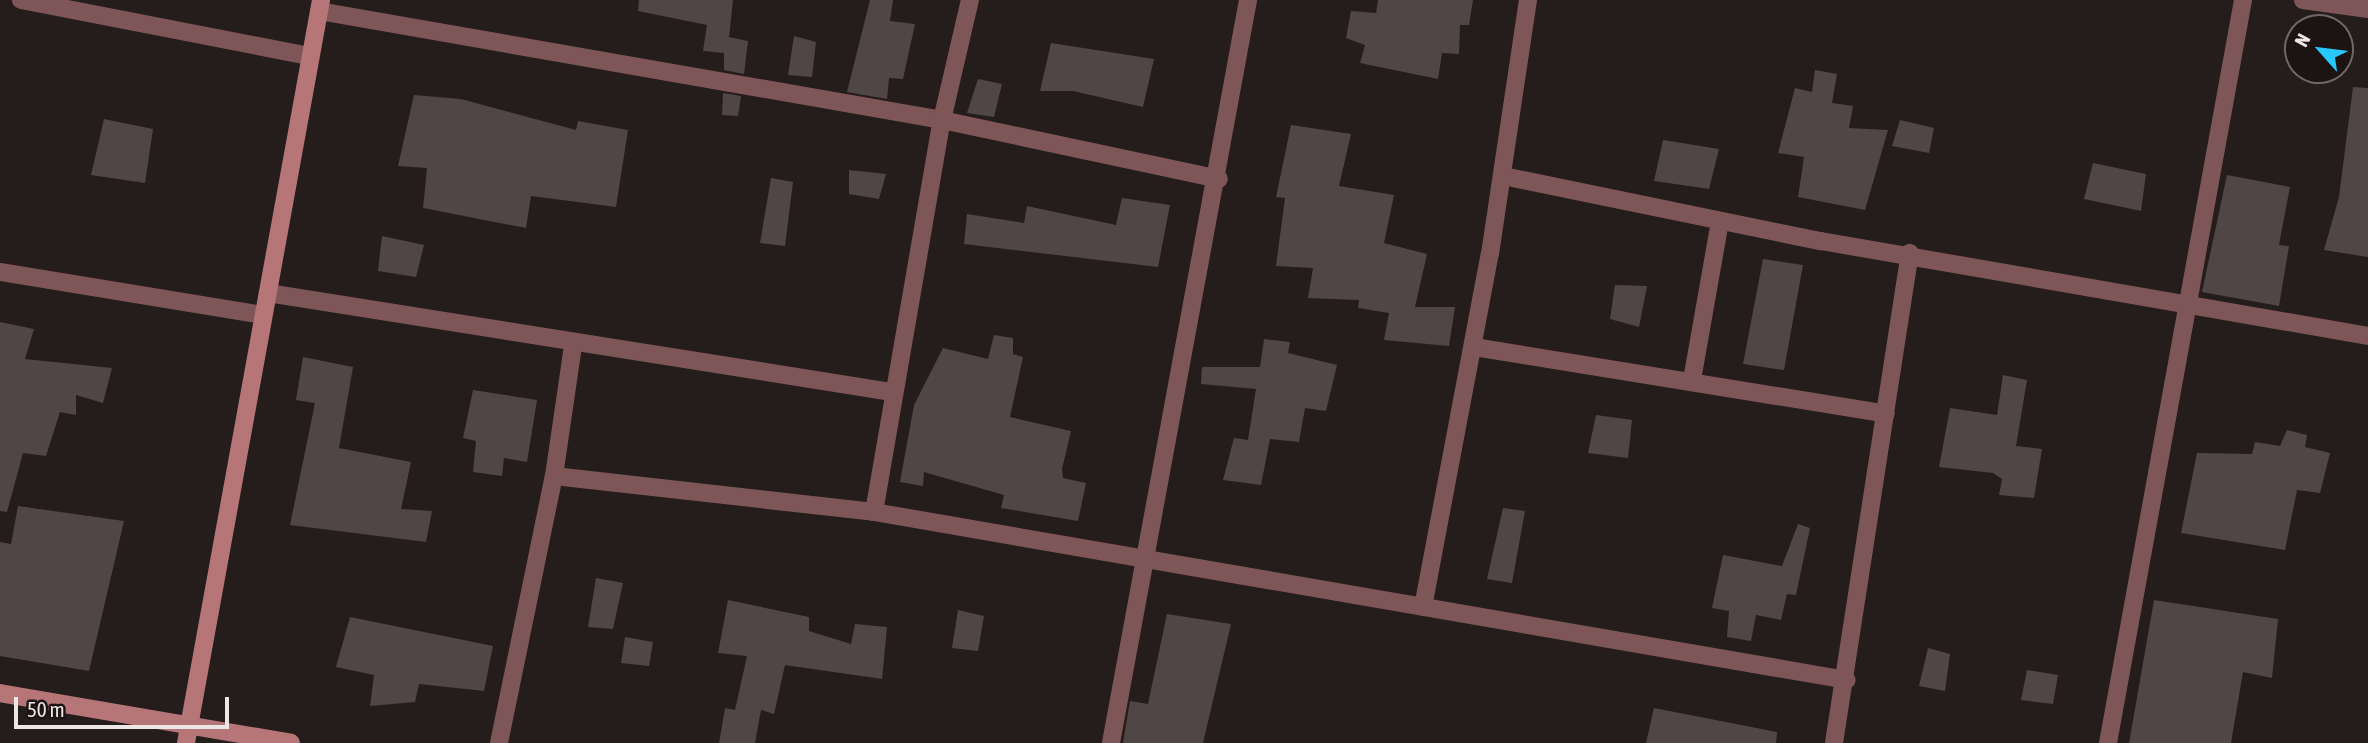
<!DOCTYPE html>
<html>
<head>
<meta charset="utf-8">
<style>
	body { margin:0 }
	#map { position:relative; width:2368px; height:743px; overflow:hidden; background:#251c1c; font-family:"Asap Condensed",sans-serif }
	div>[style] { position:absolute }
	[style*='--x'] { left:calc(var(--x)*1px); top:calc(var(--y)*1px); width:calc(var(--w)*1px); rotate:calc(var(--a)*1deg) }
	.building>* { inset:0; background:#514646 }
	.street>* { height:18px; margin:-9px; padding:0 9px; transform-origin:9px; border-radius:9px; background:#7f5657 }
	.secondary>* { height:18px; margin:-9px; padding:0 9px; transform-origin:9px; border-radius:9px; background:#b67577 }
	span { translate:-50% -50%; white-space:nowrap; text-align:center; line-height:1.15; -webkit-text-stroke:5px #1c1313; paint-order:stroke }
	.north { position:absolute; left:2284px; top:14px; width:70px; height:70px; box-sizing:border-box; background:#1c1313; border:2px solid #706767; border-radius:50%; rotate:298deg; font-size:19px; font-weight:700; line-height:28px; text-align:center; color:#ede6e6 }
	.north::after { content:''; display:block; margin:auto; width:24px; height:32px; background:#27c8ff; clip-path:polygon(50% 0,100% 100%,50% 72%,0 100%) }
	.scale { position:absolute; left:14px; top:697px; width:215px; height:32px; box-sizing:border-box; border:4px solid #ede6e6; border-top:0; padding-left:9px; font-size:21px; line-height:24px; white-space:nowrap; color:#ede6e6; -webkit-text-stroke:5px #1c1313; paint-order:stroke }
</style>
</head>
<body>
<div id="map">
	<div class="building">
		<div style="clip-path:polygon(639px 0,733px 0,729px 37px,748px 41px,744px 74px,724px 70px,724px 53px,703px 51px,707px 25px,638px 11px)"></div>
		<div style="clip-path:polygon(870px 0,893px 0,890px 21px,915px 24px,903px 79px,889px 78px,887px 99px,847px 92px)"></div>
		<div style="clip-path:polygon(1378px 0,1473px 0,1469px 25px,1460px 25px,1459px 54px,1442px 53px,1438px 79px,1360px 63px,1365px 45px,1346px 38px,1351px 11px,1376px 13px)"></div>
		<div style="clip-path:polygon(794px 36px,816px 42px,812px 77px,788px 75px)"></div>
		<div style="clip-path:polygon(1051px 43px,1154px 59px,1143px 107px,1073px 91px,1040px 91px)"></div>
		<div style="clip-path:polygon(1815px 70px,1837px 74px,1832px 103px,1853px 106px,1849px 128px,1888px 130px,1865px 210px,1798px 197px,1804px 157px,1778px 153px,1795px 88px,1812px 92px)"></div>
		<div style="clip-path:polygon(978px 79px,1002px 84px,994px 117px,967px 113px)"></div>
		<div style="clip-path:polygon(2353px 87px,2368px 88px,2368px 257px,2324px 250px,2339px 197px)"></div>
		<div style="clip-path:polygon(723px 93px,741px 96px,738px 116px,722px 115px)"></div>
		<div style="clip-path:polygon(414px 95px,461px 99px,576px 130px,578px 121px,628px 130px,616px 207px,531px 196px,526px 228px,423px 208px,427px 168px,398px 166px)"></div>
		<div style="clip-path:polygon(104px 119px,153px 129px,145px 183px,91px 175px)"></div>
		<div style="clip-path:polygon(1900px 120px,1934px 128px,1929px 153px,1892px 146px)"></div>
		<div style="clip-path:polygon(1291px 125px,1351px 134px,1339px 186px,1394px 195px,1384px 243px,1427px 254px,1415px 307px,1455px 307px,1449px 346px,1384px 340px,1389px 313px,1358px 308px,1359px 300px,1308px 298px,1313px 268px,1276px 266px,1285px 198px,1276px 197px)"></div>
		<div style="clip-path:polygon(1663px 140px,1719px 149px,1709px 189px,1654px 181px)"></div>
		<div style="clip-path:polygon(2093px 163px,2146px 174px,2141px 211px,2084px 199px)"></div>
		<div style="clip-path:polygon(849px 170px,886px 174px,879px 199px,849px 194px)"></div>
		<div style="clip-path:polygon(2227px 175px,2290px 187px,2279px 245px,2289px 246px,2279px 306px,2202px 292px)"></div>
		<div style="clip-path:polygon(771px 178px,793px 182px,785px 246px,760px 243px)"></div>
		<div style="clip-path:polygon(1122px 198px,1170px 205px,1158px 267px,964px 244px,967px 214px,1024px 223px,1027px 206px,1116px 225px)"></div>
		<div style="clip-path:polygon(382px 236px,424px 245px,416px 277px,378px 271px)"></div>
		<div style="clip-path:polygon(1763px 259px,1803px 265px,1784px 370px,1743px 364px)"></div>
		<div style="clip-path:polygon(1615px 285px,1647px 286px,1639px 327px,1610px 319px)"></div>
		<div style="clip-path:polygon(0 322px,34px 329px,25px 359px,112px 368px,103px 403px,76px 395px,76px 415px,60px 412px,46px 456px,23px 453px,7px 512px,0 511px)"></div>
		<div style="clip-path:polygon(994px 335px,1013px 338px,1013px 354px,1023px 357px,1010px 417px,1071px 431px,1062px 469px,1063px 478px,1086px 483px,1078px 521px,1001px 508px,1004px 495px,924px 472px,923px 486px,900px 482px,914px 405px,943px 348px,988px 359px)"></div>
		<div style="clip-path:polygon(1264px 339px,1290px 342px,1288px 353px,1337px 365px,1326px 411px,1305px 408px,1299px 442px,1270px 439px,1261px 485px,1223px 480px,1234px 438px,1248px 440px,1256px 389px,1201px 384px,1202px 367px,1260px 367px)"></div>
		<div style="clip-path:polygon(303px 357px,353px 367px,339px 448px,411px 462px,401px 509px,432px 511px,426px 542px,290px 525px,315px 403px,296px 400px)"></div>
		<div style="clip-path:polygon(2003px 375px,2027px 380px,2016px 446px,2042px 449px,2034px 498px,1999px 495px,2002px 479px,1993px 473px,1939px 467px,1950px 408px,1997px 415px)"></div>
		<div style="clip-path:polygon(473px 390px,537px 400px,527px 462px,504px 458px,502px 476px,473px 472px,476px 441px,463px 438px)"></div>
		<div style="clip-path:polygon(1596px 415px,1632px 420px,1628px 458px,1588px 453px)"></div>
		<div style="clip-path:polygon(2287px 430px,2307px 435px,2305px 447px,2330px 453px,2320px 493px,2297px 490px,2285px 550px,2181px 533px,2197px 453px,2252px 454px,2255px 442px,2280px 446px)"></div>
		<div style="clip-path:polygon(18px 506px,124px 521px,89px 671px,0 656px,0 542px,11px 544px)"></div>
		<div style="clip-path:polygon(1503px 508px,1525px 511px,1512px 583px,1487px 579px)"></div>
		<div style="clip-path:polygon(1798px 524px,1810px 528px,1796px 595px,1787px 594px,1781px 620px,1756px 615px,1751px 641px,1727px 637px,1729px 611px,1712px 608px,1723px 555px,1782px 566px)"></div>
		<div style="clip-path:polygon(596px 578px,623px 583px,613px 629px,588px 627px)"></div>
		<div style="clip-path:polygon(728px 600px,809px 617px,809px 631px,851px 644px,855px 624px,887px 627px,882px 679px,785px 665px,774px 714px,761px 710px,755px 743px,719px 743px,725px 708px,735px 710px,747px 656px,718px 653px)"></div>
		<div style="clip-path:polygon(2154px 600px,2278px 619px,2272px 678px,2243px 672px,2231px 743px,2129px 743px)"></div>
		<div style="clip-path:polygon(958px 610px,984px 616px,978px 651px,952px 648px)"></div>
		<div style="clip-path:polygon(1167px 614px,1231px 624px,1203px 743px,1123px 743px,1130px 701px,1148px 704px)"></div>
		<div style="clip-path:polygon(350px 617px,493px 646px,484px 691px,419px 684px,415px 702px,370px 706px,374px 675px,336px 667px)"></div>
		<div style="clip-path:polygon(625px 637px,653px 642px,649px 666px,621px 663px)"></div>
		<div style="clip-path:polygon(1928px 648px,1950px 654px,1945px 691px,1919px 686px)"></div>
		<div style="clip-path:polygon(2027px 670px,2058px 675px,2053px 704px,2021px 700px)"></div>
		<div style="clip-path:polygon(1654px 708px,1777px 732px,1776px 743px,1646px 743px)"></div>
	</div>
	<div class="street">
		<div style="--x:21;--y:0;--w:294;--a:11"></div>
		<div style="--x:2303;--y:0;--w:66;--a:7.9"></div>
		<div style="--x:319;--y:11;--w:632;--a:9.92"></div>
		<div style="--x:942;--y:120;--w:283;--a:12"></div>
		<div style="--x:1503;--y:176;--w:325;--a:11.6"></div>
		<div style="--x:1821;--y:241;--w:555;--a:9.85"></div>
		<div style="--x:0;--y:272;--w:266;--a:9.3"></div>
		<div style="--x:268;--y:293;--w:632;--a:9.02"></div>
		<div style="--x:1474;--y:347;--w:417;--a:9.2"></div>
		<div style="--x:1692;--y:380;--w:161;--a:-80"></div>
		<div style="--x:554;--y:476;--w:322;--a:6.4"></div>
		<div style="--x:874;--y:512;--w:987;--a:9.8"></div>
		<div style="--x:874;--y:512;--w:398;--a:-80.2"></div>
		<div style="--x:942;--y:120;--w:123;--a:-76.9"></div>
		<div style="--x:1423;--y:607;--w:359;--a:-79.3"></div>
		<div style="--x:1490;--y:254;--w:257;--a:-81.5"></div>
		<div style="--x:499;--y:743;--w:273;--a:-78.4"></div>
		<div style="--x:554;--y:476;--w:131;--a:-81.7"></div>
		<div style="--x:1111;--y:743;--w:756;--a:-79.55"></div>
		<div style="--x:1834;--y:743;--w:496;--a:-81.2"></div>
		<div style="--x:2108;--y:743;--w:755;--a:-79.7"></div>
	</div>
	<div class="secondary">
		<div style="--x:0;--y:693;--w:295;--a:9.7"></div>
		<div style="--x:186;--y:743;--w:755;--a:-79.7"></div>
	</div>
	<div class="north">N</div>
	<div class="scale">50 m</div>
</div>
</body>
</html>
